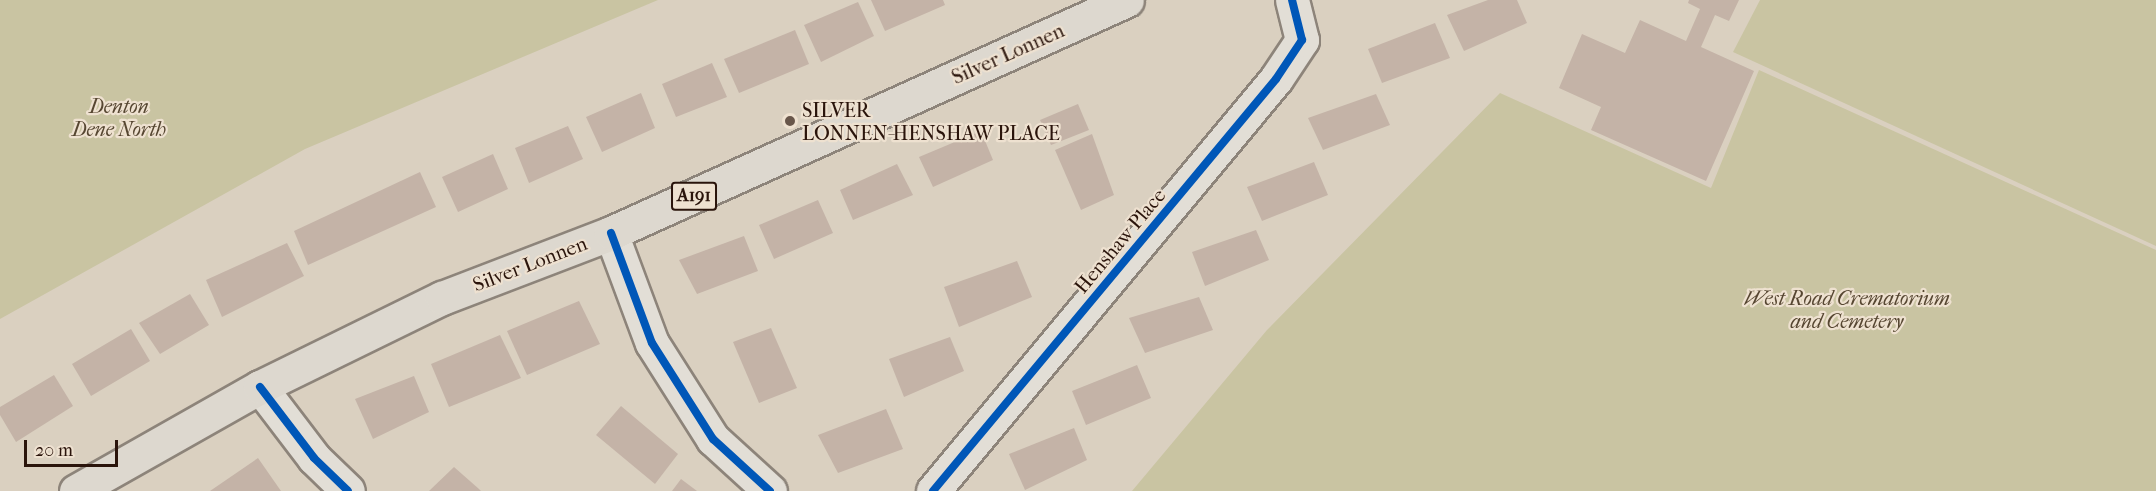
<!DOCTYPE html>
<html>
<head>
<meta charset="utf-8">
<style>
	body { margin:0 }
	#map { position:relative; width:2156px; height:491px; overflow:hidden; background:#dad0c0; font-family:"IM FELL French Canon",serif }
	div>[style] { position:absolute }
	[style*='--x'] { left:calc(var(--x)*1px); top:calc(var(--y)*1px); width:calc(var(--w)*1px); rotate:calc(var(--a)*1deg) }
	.green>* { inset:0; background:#c9c4a2 }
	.building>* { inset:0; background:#c4b3a7 }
	.roads { filter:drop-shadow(2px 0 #8d847a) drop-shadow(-2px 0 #8d847a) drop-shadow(0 2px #8d847a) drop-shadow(0 -2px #8d847a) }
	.minor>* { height:33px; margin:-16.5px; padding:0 16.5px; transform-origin:16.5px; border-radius:16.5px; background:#e2ded6 }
	.major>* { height:33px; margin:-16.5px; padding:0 16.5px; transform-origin:16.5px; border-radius:16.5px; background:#ddd8cf }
	.cycleway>* { height:8px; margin:-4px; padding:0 4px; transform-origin:4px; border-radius:4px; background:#0057b8 }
	.dots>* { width:16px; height:16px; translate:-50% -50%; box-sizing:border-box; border:3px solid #eee1d0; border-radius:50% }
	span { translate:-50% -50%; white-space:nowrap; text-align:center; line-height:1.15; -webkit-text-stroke:4.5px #eee1d0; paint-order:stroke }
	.shield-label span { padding:2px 4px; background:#eee1d0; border:2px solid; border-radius:4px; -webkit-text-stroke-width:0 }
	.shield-label { font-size:18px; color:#2a140b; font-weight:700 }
	.street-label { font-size:20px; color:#2a140b }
	.park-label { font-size:20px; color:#564631; font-style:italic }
	.poi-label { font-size:20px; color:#2a140b }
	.left { translate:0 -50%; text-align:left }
	.scale { position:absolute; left:24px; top:440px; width:94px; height:27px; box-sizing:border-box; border:3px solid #2a140b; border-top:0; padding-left:8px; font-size:18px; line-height:21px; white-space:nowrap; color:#2a140b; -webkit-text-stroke:4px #eee1d0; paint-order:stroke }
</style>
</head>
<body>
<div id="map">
	<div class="green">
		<div style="clip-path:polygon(0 0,658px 0,305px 149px,0 319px)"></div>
		<div style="clip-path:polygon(1760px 0,2156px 0,2156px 246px,1733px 52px)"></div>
		<div style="clip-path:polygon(1759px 70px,2156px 250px,2156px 491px,1132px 491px,1267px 330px,1500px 93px,1711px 188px)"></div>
	</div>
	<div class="building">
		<div style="clip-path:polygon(871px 0,943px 0,945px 5px,885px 31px)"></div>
		<div style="clip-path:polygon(1488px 0,1517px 0,1527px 23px,1464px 51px,1447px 15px)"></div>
		<div style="clip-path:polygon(1689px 0,1739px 0,1729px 21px,1715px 15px,1701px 47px,1754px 71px,1706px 181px,1591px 130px,1601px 107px,1559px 88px,1582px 34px,1625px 53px,1640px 20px,1686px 41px,1700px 9px,1688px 3px)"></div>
		<div style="clip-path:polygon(858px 2px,874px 36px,821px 62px,804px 25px)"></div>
		<div style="clip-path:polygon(1435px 23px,1450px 58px,1382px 83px,1368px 49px)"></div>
		<div style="clip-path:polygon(795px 30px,809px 64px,739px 93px,724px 59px)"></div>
		<div style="clip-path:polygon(712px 63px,727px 97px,676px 117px,662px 84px)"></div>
		<div style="clip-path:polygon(641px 93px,655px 128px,602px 152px,586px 117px)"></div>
		<div style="clip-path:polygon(1376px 94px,1390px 125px,1323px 150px,1308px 118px)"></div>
		<div style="clip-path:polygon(1078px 104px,1089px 130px,1051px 145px,1040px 120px)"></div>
		<div style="clip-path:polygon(568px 126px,583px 159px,529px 183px,515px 148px)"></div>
		<div style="clip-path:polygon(981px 131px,993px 160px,933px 187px,919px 157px)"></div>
		<div style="clip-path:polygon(1092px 134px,1114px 195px,1081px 210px,1055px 150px)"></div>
		<div style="clip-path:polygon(493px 154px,508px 189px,458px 212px,442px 177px)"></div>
		<div style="clip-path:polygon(1314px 162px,1328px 195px,1262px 221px,1247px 187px)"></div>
		<div style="clip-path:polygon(897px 164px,913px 195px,853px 220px,840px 190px)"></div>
		<div style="clip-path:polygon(420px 172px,436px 207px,308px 265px,294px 231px)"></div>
		<div style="clip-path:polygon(818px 200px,833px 233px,774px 259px,759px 225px)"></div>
		<div style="clip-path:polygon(1256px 230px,1269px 260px,1205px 286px,1192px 252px)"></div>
		<div style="clip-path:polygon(744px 236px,758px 271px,697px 294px,679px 260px)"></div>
		<div style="clip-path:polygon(287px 243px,304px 276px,222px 317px,206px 280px)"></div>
		<div style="clip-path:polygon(1017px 261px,1032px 297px,959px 327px,944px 287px)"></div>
		<div style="clip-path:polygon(190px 294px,209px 325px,160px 354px,139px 323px)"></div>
		<div style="clip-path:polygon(1199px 297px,1213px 330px,1145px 353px,1129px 318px)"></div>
		<div style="clip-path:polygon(579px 301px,600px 344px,527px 375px,507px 331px)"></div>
		<div style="clip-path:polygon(771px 328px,797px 388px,759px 403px,733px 342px)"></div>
		<div style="clip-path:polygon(131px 329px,150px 361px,91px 396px,72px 364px)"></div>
		<div style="clip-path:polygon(500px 335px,521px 378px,449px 407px,431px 364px)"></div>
		<div style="clip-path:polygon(950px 337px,964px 371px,904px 397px,889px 359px)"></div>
		<div style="clip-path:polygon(1137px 365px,1151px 398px,1086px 425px,1072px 391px)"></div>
		<div style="clip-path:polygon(54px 375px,73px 406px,16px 442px,0 415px,0 407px)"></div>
		<div style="clip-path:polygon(414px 376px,429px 412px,373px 439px,355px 399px)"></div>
		<div style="clip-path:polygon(621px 406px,678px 454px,655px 484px,596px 435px)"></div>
		<div style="clip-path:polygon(886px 409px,903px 449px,838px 473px,818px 435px)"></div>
		<div style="clip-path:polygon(1074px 428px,1087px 460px,1025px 490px,1009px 454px)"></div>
		<div style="clip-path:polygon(258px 458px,281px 491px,210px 491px)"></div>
		<div style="clip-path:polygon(454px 467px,479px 489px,481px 491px,429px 491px)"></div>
		<div style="clip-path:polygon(681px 479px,697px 491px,672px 491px)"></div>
	</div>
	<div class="roads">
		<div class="minor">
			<div style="--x:611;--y:233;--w:117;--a:69.6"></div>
			<div style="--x:652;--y:343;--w:114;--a:57.6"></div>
			<div style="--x:713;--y:439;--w:77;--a:42.4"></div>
			<div style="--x:260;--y:387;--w:89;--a:52.7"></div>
			<div style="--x:314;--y:458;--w:47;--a:44.1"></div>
			<div style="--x:933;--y:491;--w:536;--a:-50.22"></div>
			<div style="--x:1276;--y:79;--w:47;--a:-56.3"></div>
			<div style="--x:1302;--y:40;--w:41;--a:-104"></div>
		</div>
		<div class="major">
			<div style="--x:76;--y:491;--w:211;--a:-29.5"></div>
			<div style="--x:260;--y:387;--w:203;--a:-26.1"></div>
			<div style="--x:442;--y:298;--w:181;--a:-21"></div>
			<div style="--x:611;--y:233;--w:566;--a:-24.3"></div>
		</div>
	</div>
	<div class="cycleway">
		<div style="--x:611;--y:233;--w:117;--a:69.6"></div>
		<div style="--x:652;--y:343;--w:114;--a:57.6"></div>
		<div style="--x:713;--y:439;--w:77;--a:42.4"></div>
		<div style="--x:260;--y:387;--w:89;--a:52.7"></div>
		<div style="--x:314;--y:458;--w:47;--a:44.1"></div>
		<div style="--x:933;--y:491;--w:536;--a:-50.22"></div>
		<div style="--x:1276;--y:79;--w:47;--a:-56.3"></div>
		<div style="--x:1302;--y:40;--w:41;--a:-104"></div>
	</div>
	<div class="dots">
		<div style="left:790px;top:121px;background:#68564a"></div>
	</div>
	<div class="shield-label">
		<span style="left:694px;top:196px">A191</span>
	</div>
	<div class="street-label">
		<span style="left:1008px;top:54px;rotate:-24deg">Silver Lonnen</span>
		<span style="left:1120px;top:241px;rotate:-50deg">Henshaw Place</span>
		<span style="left:530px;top:264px;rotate:-21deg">Silver Lonnen</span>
	</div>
	<div class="park-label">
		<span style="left:119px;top:118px">Denton<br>Dene North</span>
		<span style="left:1847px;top:310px">West Road Crematorium<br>and Cemetery</span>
	</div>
	<div class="poi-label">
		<span class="left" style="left:802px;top:122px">SILVER<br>LONNEN-HENSHAW PLACE</span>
	</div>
	<div class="scale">20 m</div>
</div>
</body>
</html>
